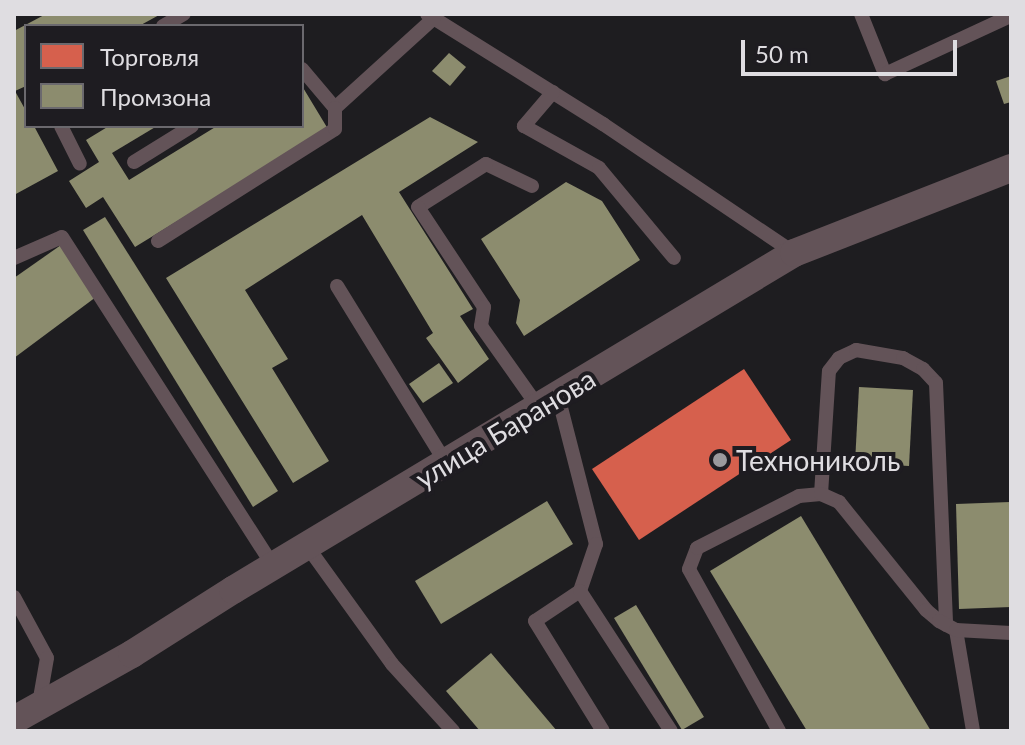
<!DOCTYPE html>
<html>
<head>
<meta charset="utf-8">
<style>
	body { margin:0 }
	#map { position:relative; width:1025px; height:745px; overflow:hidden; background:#1e1d20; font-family:Lato,sans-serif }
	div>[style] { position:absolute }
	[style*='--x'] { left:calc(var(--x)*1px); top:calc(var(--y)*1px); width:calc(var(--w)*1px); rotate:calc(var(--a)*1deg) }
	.shops>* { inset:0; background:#d6604d }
	.industry>* { inset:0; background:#8c8c6e }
	.lane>* { height:14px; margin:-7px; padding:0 7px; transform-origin:7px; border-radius:7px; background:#635358 }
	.street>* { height:28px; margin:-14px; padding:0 14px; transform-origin:14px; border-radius:14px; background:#635358 }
	.dots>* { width:22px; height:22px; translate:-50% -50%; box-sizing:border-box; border:4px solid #1e1c21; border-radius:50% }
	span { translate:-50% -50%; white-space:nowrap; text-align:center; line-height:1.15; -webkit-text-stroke:8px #1e1c21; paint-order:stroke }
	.street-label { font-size:28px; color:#dfdde1 }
	.poi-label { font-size:28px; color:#dfdde1 }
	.left { translate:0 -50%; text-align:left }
	.frame { position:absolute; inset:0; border:16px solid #dfdde1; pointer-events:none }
	.legend { position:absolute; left:24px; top:24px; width:280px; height:104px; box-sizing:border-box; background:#1e1c21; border:2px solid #6b696e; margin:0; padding:10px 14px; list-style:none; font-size:24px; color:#dfdde1 }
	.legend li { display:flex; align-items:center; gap:16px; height:40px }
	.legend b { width:40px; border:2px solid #6b696e }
	.scale { position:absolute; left:741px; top:40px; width:216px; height:36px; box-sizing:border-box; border:4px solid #dfdde1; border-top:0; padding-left:10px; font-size:24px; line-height:28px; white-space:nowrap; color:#dfdde1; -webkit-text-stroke:6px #1e1c21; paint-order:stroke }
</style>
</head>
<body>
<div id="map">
	<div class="shops">
		<div style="clip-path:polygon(744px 369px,791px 440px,639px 540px,592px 469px)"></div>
	</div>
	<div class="industry">
		<div style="clip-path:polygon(46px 14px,161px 14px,139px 26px,26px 26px,26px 86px,15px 91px,26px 111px,26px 126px,34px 126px,58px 171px,14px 195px,14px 31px)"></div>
		<div style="clip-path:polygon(449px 53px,466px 67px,450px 86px,432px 71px)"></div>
		<div style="clip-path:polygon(1011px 76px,1011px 102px,1004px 104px,996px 81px)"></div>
		<div style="clip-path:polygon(302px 86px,328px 129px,135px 247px,103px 197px,86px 208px,69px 181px,99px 162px,86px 140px,109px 126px,157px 126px,112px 153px,129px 180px,217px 126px,302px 126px)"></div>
		<div style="clip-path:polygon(430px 117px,478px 142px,399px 192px,473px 309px,460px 316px,489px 359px,458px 383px,426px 338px,433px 333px,362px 215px,245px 290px,288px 359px,272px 368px,329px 461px,293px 483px,166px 278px)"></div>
		<div style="clip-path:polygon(566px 182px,602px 201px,640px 260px,524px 336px,516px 323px,520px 300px,481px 239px)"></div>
		<div style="clip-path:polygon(105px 217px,278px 491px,253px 507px,83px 230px)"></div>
		<div style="clip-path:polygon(61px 245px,96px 297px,14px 358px,14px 278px)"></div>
		<div style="clip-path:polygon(439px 363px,453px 383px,423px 403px,409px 384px)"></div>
		<div style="clip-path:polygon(859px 387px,913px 390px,909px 466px,855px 463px)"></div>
		<div style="clip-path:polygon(547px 501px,573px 544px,441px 624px,415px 581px)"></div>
		<div style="clip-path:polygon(1010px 502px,1011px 607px,959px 609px,956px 504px)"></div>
		<div style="clip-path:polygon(801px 516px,931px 731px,807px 731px,710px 571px)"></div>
		<div style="clip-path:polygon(636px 605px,704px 717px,682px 730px,614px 618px)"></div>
		<div style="clip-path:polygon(491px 653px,557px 731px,480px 731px,446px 691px)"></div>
	</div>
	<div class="lane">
		<div style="--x:427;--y:14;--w:208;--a:32"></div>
		<div style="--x:603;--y:124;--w:230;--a:34"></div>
		<div style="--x:861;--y:14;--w:65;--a:68.2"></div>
		<div style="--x:885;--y:74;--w:133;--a:-24.8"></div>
		<div style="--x:163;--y:26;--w:24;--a:-30"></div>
		<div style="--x:302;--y:69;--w:51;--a:49.8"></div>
		<div style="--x:335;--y:108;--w:134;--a:-42.3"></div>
		<div style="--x:553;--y:92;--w:45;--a:130.5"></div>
		<div style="--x:524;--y:126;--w:86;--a:29.2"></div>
		<div style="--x:599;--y:168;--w:117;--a:50.2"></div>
		<div style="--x:61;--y:126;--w:42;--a:63.4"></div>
		<div style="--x:134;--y:162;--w:68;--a:-31.8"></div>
		<div style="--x:532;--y:186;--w:51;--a:-154.4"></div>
		<div style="--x:486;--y:164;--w:80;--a:147.7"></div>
		<div style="--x:418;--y:207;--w:120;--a:56.6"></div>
		<div style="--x:484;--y:307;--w:19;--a:99"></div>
		<div style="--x:481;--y:326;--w:100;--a:54.7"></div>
		<div style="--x:158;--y:241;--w:209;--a:-32.3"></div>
		<div style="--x:335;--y:129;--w:21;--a:-90"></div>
		<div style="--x:14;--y:258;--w:52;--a:-23.6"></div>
		<div style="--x:62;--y:237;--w:391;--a:57.3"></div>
		<div style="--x:337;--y:286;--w:208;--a:58.4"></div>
		<div style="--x:558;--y:396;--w:153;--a:75.6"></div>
		<div style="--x:596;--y:544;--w:50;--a:108.8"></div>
		<div style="--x:580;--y:591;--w:54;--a:146.3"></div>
		<div style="--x:535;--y:621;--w:129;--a:58.3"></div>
		<div style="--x:821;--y:494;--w:123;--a:-86.3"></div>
		<div style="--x:829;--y:371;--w:16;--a:-52"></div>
		<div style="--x:839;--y:358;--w:19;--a:-25"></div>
		<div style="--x:856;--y:350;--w:48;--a:9.7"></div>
		<div style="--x:903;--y:358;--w:23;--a:29"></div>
		<div style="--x:923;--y:369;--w:19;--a:47"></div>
		<div style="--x:936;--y:383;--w:242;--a:87.6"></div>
		<div style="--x:307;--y:546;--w:145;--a:54.2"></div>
		<div style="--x:392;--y:664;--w:91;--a:47.7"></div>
		<div style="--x:580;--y:591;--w:167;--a:57"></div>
		<div style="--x:14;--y:597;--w:69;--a:61.6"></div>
		<div style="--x:47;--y:658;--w:47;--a:99.9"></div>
		<div style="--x:956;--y:630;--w:102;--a:80.4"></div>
		<div style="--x:779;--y:731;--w:185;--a:-119.1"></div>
		<div style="--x:689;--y:569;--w:22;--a:-69"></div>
		<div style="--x:697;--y:548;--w:114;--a:-27"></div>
		<div style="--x:799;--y:496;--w:22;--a:-5"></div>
		<div style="--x:821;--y:494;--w:20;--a:24"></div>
		<div style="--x:839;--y:502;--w:139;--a:51.1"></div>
		<div style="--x:926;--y:610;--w:17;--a:40"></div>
		<div style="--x:939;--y:621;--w:19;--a:28"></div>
		<div style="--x:956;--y:630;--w:55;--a:3.1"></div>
	</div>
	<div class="street">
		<div style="--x:14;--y:720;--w:135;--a:-29.2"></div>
		<div style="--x:132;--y:654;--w:120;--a:-32.4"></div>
		<div style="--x:233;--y:590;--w:654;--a:-30.99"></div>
		<div style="--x:794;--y:253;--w:233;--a:-21.4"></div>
	</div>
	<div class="dots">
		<div style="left:720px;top:460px;background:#9b9a9d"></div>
	</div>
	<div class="street-label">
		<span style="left:505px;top:428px;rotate:-31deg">улица Баранова</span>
	</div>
	<div class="poi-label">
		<span class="left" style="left:736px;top:460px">Технониколь</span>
	</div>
	<div class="frame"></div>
	<ul class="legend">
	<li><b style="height:22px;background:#d6604d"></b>Торговля</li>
	<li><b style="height:22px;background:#8c8c6e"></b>Промзона</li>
	</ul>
	<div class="scale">50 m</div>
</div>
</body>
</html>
